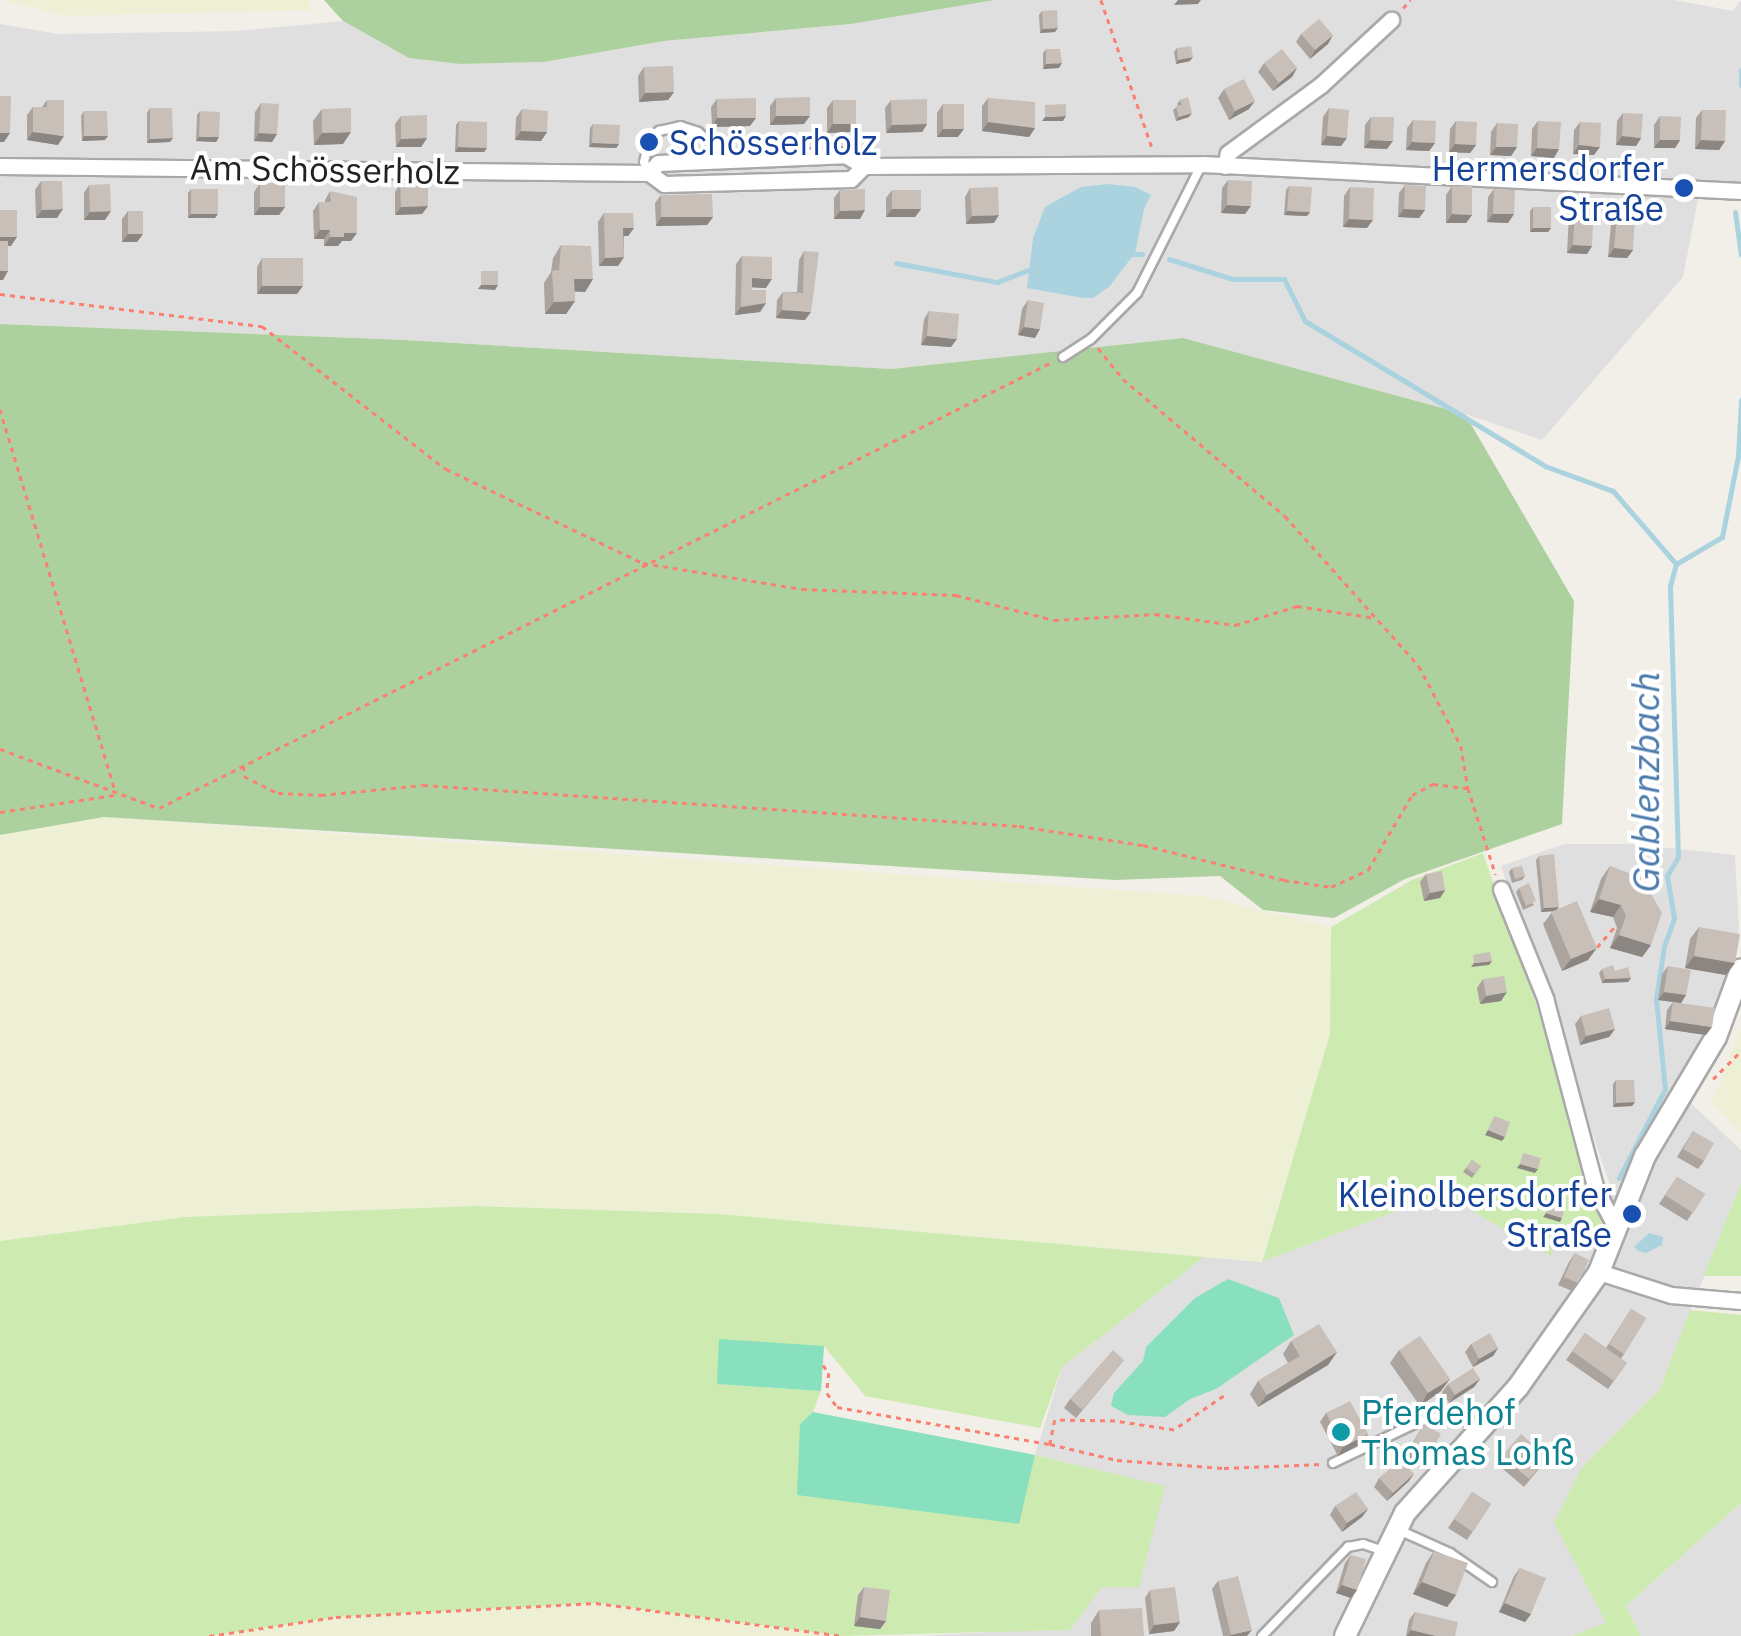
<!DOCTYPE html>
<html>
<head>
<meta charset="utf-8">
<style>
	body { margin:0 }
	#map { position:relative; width:1741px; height:1636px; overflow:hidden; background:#f2efe9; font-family:"IBM Plex Sans",sans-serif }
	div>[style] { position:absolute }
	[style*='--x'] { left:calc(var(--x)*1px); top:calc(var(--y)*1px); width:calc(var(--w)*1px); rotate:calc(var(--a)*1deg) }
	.residential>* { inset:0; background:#e0dfdf }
	.farmland>* { inset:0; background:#eef0d5 }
	.grass>* { inset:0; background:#cdebb0 }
	.forest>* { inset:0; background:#add19e }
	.pitch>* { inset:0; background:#88e0be }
	.water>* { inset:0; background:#aad3df }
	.stream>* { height:5px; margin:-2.5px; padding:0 2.5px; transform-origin:2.5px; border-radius:2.5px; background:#aad3df }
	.path>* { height:2.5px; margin-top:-1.25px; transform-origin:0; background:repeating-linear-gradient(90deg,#fa8072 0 5px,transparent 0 10px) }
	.roads { filter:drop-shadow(2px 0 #a9a9a9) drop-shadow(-2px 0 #a9a9a9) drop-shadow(0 2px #a9a9a9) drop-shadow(0 -2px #a9a9a9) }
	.service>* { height:8px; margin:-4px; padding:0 4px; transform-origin:4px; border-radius:4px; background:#fff }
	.minor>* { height:15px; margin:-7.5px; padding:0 7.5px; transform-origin:7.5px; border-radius:7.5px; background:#fff }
	.tertiary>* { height:20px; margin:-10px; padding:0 10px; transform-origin:10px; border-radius:10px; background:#fff }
	.wall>* { inset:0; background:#aba49e }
	.shaded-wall>* { inset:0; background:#8b8681 }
	.building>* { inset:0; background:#c7bfb8 }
	.dots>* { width:28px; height:28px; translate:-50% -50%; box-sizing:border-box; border:5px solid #fff; border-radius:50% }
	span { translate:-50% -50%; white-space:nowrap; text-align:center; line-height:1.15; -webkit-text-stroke:8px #fff; paint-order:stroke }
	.transit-label { font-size:35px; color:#164399 }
	.left { translate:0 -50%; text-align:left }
	.right { translate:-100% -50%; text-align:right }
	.street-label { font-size:35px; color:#222 }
	.culture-label { font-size:35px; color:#0d838f }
	.water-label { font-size:38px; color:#4a7aab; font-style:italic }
</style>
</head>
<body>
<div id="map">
	<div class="residential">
		<div style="clip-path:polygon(995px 0,1674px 0,1733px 11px,1741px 0,1741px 201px,1698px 199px,1683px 277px,1542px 440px,1465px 414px,1183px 338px,891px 369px,405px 340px,0 324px,0 24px,58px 34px,237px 31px,343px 21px,409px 58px,460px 64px,544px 62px,664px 41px,851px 24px)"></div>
		<div style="clip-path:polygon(1564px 844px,1630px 844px,1735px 855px,1739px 929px,1732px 982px,1681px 1094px,1741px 1150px,1741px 1183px,1660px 1389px,1583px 1466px,1606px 1623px,1572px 1636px,920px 1636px,991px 1632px,1165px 1486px,1035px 1455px,1062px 1367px,1204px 1257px,1262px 1262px,1442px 1194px,1550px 1255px,1558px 1235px,1608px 1208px,1610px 1185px,1501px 866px)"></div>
		<div style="clip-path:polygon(1741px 1503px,1741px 1636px,1641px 1636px,1626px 1606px)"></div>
	</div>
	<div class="farmland">
		<div style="clip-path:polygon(2px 0,308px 0,312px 10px,66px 16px)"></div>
		<div style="clip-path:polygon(104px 817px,1203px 896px,1331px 927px,1330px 1034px,1261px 1262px,718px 1214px,474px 1206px,185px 1217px,0 1241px,0 835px)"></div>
		<div style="clip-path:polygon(1741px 1027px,1741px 1133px,1712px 1103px)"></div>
		<div style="clip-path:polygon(596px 1603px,842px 1636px,209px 1636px,336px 1617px)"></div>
	</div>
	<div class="grass">
		<div style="clip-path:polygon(1483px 853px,1608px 1208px,1591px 1248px,1559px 1235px,1551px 1256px,1442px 1194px,1262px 1262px,1330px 1034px,1331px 927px,1412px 880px)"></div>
		<div style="clip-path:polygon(1741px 1183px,1741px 1276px,1704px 1276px)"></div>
		<div style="clip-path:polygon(474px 1206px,718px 1214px,1204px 1257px,1062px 1367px,1040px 1428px,865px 1396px,824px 1346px,718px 1384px,821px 1391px,813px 1412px,800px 1424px,1018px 1524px,1035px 1455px,1165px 1486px,1139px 1587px,1102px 1587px,1070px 1630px,842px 1636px,596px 1603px,336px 1617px,209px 1636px,0 1636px,0 1241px,185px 1217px)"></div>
		<div style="clip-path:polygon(1690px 1310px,1741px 1315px,1741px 1503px,1626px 1606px,1641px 1636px,1572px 1636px,1606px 1623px,1554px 1522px,1583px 1466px,1660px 1389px)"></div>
	</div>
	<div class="forest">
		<div style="clip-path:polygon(324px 0,995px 0,851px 24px,664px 41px,544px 62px,460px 64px,409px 58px,343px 21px)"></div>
		<div style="clip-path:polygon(0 324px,405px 340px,891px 369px,1183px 338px,1465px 414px,1574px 601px,1562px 824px,1405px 879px,1334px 918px,1263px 910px,1220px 876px,1115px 880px,104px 817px,0 835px)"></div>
	</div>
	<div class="pitch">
		<div style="clip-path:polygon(1228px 1279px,1279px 1298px,1294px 1335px,1216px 1389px,1190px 1399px,1165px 1417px,1128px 1415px,1111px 1406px,1114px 1393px,1143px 1361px,1146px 1347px,1195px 1298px)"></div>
		<div style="clip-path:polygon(719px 1339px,824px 1346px,821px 1391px,717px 1384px)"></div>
		<div style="clip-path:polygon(813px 1412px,1035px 1455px,1019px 1524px,797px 1495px,800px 1424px)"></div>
	</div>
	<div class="water">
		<div style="clip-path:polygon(1108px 184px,1135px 187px,1151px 195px,1144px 209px,1135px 253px,1109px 287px,1093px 298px,1083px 298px,1027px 288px,1033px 238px,1045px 207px,1081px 187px)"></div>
		<div style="clip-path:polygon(1649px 1233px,1663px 1237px,1662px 1245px,1646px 1253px,1638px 1251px,1634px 1247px)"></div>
	</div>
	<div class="stream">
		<div style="--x:1741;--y:85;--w:15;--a:-90"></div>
		<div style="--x:1735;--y:212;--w:43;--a:82.1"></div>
		<div style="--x:1129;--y:254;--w:13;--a:0"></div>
		<div style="--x:1169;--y:259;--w:67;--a:17.4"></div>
		<div style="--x:1233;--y:279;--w:51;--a:0"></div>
		<div style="--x:1284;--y:279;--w:47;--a:63.4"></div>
		<div style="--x:1305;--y:321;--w:280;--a:31.1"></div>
		<div style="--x:1545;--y:466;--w:72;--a:20.2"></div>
		<div style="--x:1613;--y:491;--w:96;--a:49.2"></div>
		<div style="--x:896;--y:263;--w:103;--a:10.7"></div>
		<div style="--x:997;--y:282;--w:34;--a:-21"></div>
		<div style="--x:1619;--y:1178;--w:100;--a:-62.7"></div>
		<div style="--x:1665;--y:1089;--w:90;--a:-95.7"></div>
		<div style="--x:1656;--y:999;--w:54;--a:-81.4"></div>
		<div style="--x:1664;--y:946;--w:30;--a:-70"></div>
		<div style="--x:1674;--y:918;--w:43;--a:-99.5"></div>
		<div style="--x:1667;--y:876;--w:22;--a:-60"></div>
		<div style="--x:1678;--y:857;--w:271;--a:-91.7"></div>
		<div style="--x:1670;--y:586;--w:23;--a:-75"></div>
		<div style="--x:1676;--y:564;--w:53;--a:-30.4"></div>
		<div style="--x:1722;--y:537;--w:83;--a:-78.8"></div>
		<div style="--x:1738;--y:456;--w:56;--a:-86.9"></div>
	</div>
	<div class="path">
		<div style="--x:1101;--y:0;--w:159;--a:70.9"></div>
		<div style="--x:1403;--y:8;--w:11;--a:-49"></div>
		<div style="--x:0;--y:294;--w:264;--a:7"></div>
		<div style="--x:262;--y:326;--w:233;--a:37.9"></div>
		<div style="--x:446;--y:469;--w:218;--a:25.5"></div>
		<div style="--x:643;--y:563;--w:161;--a:9.3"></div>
		<div style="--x:802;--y:589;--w:154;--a:2.2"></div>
		<div style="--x:956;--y:595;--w:101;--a:14.3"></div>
		<div style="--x:1054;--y:620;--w:101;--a:-3.4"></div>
		<div style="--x:1155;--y:614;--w:81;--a:7.8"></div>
		<div style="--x:1235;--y:625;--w:65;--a:-17"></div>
		<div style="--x:1297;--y:606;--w:80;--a:8.6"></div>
		<div style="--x:1098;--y:348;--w:40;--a:51"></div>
		<div style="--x:1123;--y:379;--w:212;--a:40.2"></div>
		<div style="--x:1285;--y:516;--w:201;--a:48.2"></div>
		<div style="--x:1419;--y:666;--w:90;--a:62.3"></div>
		<div style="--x:1461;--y:746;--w:43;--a:80.5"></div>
		<div style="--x:1468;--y:788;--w:91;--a:72.2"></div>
		<div style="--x:0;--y:409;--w:401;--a:73.2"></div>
		<div style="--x:0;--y:749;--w:170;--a:20.4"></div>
		<div style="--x:159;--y:808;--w:998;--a:-26.54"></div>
		<div style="--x:244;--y:766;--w:10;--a:90"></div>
		<div style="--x:244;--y:776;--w:38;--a:27"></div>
		<div style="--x:278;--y:793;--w:43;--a:2.7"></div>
		<div style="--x:321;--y:795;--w:102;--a:-5.6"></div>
		<div style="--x:423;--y:785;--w:597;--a:3.94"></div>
		<div style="--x:1019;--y:826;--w:125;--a:8.7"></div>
		<div style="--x:1143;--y:845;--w:145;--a:13.9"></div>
		<div style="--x:1284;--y:880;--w:48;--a:8.5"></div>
		<div style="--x:1331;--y:887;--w:41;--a:-24.7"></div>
		<div style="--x:1368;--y:870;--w:87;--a:-59.6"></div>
		<div style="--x:1412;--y:795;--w:24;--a:-28"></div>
		<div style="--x:1433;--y:784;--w:35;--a:7"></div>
		<div style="--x:0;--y:812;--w:116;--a:-8.4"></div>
		<div style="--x:1597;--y:947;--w:29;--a:-49"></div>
		<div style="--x:1713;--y:1079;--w:40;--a:-45"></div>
		<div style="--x:823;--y:1365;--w:10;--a:53"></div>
		<div style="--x:829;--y:1373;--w:20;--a:96"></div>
		<div style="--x:827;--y:1393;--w:17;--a:54"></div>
		<div style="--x:837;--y:1407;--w:215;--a:9.9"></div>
		<div style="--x:1224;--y:1396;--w:60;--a:145.8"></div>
		<div style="--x:1174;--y:1430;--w:60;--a:-171.3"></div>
		<div style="--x:1115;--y:1421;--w:60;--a:-179"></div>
		<div style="--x:1055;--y:1420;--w:25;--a:102"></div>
		<div style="--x:1050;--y:1444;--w:69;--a:13.4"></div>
		<div style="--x:1117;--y:1460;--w:107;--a:4.3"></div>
		<div style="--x:1224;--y:1468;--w:98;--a:-2.3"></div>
		<div style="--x:209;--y:1636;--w:128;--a:-8.5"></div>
		<div style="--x:336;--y:1617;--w:260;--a:-3.1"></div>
		<div style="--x:596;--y:1603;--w:248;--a:7.6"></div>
	</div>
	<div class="roads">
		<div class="service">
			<div style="--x:649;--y:173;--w:12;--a:-114"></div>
			<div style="--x:644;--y:162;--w:21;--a:-76"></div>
			<div style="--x:649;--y:142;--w:15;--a:-48"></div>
			<div style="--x:659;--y:131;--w:22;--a:-13"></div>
			<div style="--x:680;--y:126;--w:19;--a:18"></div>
			<div style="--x:698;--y:132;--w:40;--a:40"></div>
			<div style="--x:1063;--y:357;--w:33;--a:-33"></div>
			<div style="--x:1091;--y:339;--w:65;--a:-45"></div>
			<div style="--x:1137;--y:293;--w:144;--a:-63.3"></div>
			<div style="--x:1333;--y:1463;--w:92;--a:-25.7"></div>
			<div style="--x:1416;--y:1423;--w:32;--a:-16"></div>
			<div style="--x:1447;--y:1414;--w:35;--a:22"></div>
			<div style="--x:1401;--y:1531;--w:54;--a:24.2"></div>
			<div style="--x:1450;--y:1553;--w:51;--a:34.6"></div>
			<div style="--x:1262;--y:1636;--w:124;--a:-46"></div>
			<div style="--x:1348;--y:1547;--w:15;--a:-11"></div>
			<div style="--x:1363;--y:1544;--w:21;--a:19"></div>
		</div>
		<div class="minor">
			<div style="--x:0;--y:166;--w:649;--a:0.62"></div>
			<div style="--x:649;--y:173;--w:19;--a:36"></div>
			<div style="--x:664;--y:184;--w:187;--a:-1.5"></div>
			<div style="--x:851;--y:179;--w:18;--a:-45"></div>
			<div style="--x:1225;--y:166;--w:13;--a:-77"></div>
			<div style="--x:1228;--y:153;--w:115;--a:-36.2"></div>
			<div style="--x:1321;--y:85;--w:96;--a:-42.9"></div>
			<div style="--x:649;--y:173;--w:13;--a:-48"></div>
			<div style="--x:658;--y:163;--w:187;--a:-2.4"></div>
			<div style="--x:845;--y:155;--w:22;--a:30"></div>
			<div style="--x:864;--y:166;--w:338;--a:-0.3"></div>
			<div style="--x:1202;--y:164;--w:540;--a:2.87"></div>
			<div style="--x:1501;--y:889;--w:118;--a:68"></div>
			<div style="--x:1545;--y:998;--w:199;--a:75.1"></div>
			<div style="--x:1596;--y:1190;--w:42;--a:61.6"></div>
			<div style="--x:1599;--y:1272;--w:76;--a:17.7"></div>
			<div style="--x:1671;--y:1295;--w:70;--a:4.9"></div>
		</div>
		<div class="tertiary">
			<div style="--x:1345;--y:1636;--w:137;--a:-64"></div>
			<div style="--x:1405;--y:1513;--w:169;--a:-48.1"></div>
			<div style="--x:1518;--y:1387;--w:141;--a:-54.8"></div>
			<div style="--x:1599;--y:1272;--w:125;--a:-68.4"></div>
			<div style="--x:1645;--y:1156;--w:139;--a:-59.2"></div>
			<div style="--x:1716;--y:1037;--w:72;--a:-69.8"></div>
		</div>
	</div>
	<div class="wall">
		<div style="clip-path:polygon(1042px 11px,1055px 32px,1040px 33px,1039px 15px)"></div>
		<div style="clip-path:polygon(1301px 34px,1328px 44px,1310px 59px,1296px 42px)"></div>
		<div style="clip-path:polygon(1177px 48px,1190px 61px,1176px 64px,1174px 52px)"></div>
		<div style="clip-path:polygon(1046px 49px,1059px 68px,1043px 69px,1043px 53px)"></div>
		<div style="clip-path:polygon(1264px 63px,1297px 68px,1292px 77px,1273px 91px,1258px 72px)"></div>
		<div style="clip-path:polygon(644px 67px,674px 92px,668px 100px,639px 102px,638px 76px)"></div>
		<div style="clip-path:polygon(1224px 89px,1249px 109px,1229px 120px,1218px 98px)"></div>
		<div style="clip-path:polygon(776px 98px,804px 124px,770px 125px,770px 106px)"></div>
		<div style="clip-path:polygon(988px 98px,1035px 128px,1029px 137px,982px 131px,982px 106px)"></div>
		<div style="clip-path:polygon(717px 99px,750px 126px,712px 127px,711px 107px)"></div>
		<div style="clip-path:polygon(47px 100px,58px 145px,27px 140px,27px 115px,33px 107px,42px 107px)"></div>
		<div style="clip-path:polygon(833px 100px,850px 132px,827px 133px,827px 108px)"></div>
		<div style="clip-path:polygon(891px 100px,927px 124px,922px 132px,886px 133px,885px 108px)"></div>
		<div style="clip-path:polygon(1180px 100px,1189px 117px,1176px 121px,1173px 110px,1178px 106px,1177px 104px)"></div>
		<div style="clip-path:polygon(261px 103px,277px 134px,272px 142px,254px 141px,255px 112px)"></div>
		<div style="clip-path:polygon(943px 104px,958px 137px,937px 137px,937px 113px)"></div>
		<div style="clip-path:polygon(150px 108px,170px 142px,147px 143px,147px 113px)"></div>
		<div style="clip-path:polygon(1329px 108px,1341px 146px,1321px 145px,1323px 117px)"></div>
		<div style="clip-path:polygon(322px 109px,343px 144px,314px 145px,313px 121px)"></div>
		<div style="clip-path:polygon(522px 109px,547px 132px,541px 141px,515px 140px,516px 118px)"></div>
		<div style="clip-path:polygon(1702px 110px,1725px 141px,1719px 150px,1695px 149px,1696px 118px)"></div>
		<div style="clip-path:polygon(84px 111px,105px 140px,82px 141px,81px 116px)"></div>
		<div style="clip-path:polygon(200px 111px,219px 137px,216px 142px,196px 141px,197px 115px)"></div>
		<div style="clip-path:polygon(1623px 113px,1641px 138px,1636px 146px,1616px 145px,1617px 121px)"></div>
		<div style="clip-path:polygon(401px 116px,427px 138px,421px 147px,396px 147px,395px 124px)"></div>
		<div style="clip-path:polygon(1660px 116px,1680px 140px,1675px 148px,1654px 148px,1654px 125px)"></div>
		<div style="clip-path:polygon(1371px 117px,1387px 149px,1364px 148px,1365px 125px)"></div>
		<div style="clip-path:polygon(1413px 120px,1435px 143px,1429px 151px,1406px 150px,1407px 128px)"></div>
		<div style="clip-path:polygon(459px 121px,487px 148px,484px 152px,455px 152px,456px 125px)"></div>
		<div style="clip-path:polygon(1456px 121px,1476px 145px,1470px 153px,1449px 152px,1450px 129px)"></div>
		<div style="clip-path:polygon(1538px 121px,1554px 158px,1531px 156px,1532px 129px)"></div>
		<div style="clip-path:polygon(1580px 122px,1594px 155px,1573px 154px,1574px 130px)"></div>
		<div style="clip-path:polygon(1497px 123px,1517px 147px,1511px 156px,1490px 155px,1491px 132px)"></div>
		<div style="clip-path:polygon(593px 124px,619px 144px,616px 148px,589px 147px,590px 128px)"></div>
		<div style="clip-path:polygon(1228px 180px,1245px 214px,1221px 213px,1222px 188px)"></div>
		<div style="clip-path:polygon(41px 181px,57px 218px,36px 218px,35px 190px)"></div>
		<div style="clip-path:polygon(260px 183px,285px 207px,279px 215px,254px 215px,254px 192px)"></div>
		<div style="clip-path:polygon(400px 183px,428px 206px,422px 214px,395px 215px,395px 192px)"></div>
		<div style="clip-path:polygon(89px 185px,105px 220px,84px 220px,84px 193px)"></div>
		<div style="clip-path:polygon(1405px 185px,1425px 210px,1419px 218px,1398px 217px,1399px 193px)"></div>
		<div style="clip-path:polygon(1289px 186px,1310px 212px,1307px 216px,1284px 215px,1286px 190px)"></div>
		<div style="clip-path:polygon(1452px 186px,1472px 215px,1466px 223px,1446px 223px,1446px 195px)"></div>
		<div style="clip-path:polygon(1350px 187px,1367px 228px,1343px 227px,1344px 196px)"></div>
		<div style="clip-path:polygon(970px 188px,994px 223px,966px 224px,965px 197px)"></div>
		<div style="clip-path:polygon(191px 189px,215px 218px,188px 218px,188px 193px)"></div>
		<div style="clip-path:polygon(1494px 189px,1514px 214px,1508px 223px,1487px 222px,1488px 197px)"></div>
		<div style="clip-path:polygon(840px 190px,860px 219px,834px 219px,834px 198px)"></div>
		<div style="clip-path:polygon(892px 190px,921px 209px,915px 217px,886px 217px,886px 198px)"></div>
		<div style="clip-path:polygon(330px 191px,351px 241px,342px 241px,338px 246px,324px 246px,324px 239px,314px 239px,313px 211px,319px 202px,325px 202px,325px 200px)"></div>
		<div style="clip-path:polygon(661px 195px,713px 217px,707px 225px,656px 226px,655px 203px)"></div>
		<div style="clip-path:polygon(1575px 205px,1592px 246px,1587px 254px,1567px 253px,1569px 213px)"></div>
		<div style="clip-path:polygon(1533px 207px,1551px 228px,1548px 232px,1530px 232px,1530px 211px)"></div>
		<div style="clip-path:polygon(128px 211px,143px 234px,137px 242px,122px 242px,122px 219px)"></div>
		<div style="clip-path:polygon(604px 213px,634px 228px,628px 236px,624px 236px,624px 257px,618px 266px,599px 266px,598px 222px)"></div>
		<div style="clip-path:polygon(1617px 216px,1633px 250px,1627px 258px,1608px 257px,1611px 224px)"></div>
		<div style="clip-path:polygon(561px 245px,593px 279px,585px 292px,574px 291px,575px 301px,566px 314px,545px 314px,544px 283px,551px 272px,553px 258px)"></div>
		<div style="clip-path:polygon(804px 251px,805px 320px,776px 318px,777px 300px,783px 292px,797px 292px,799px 260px)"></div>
		<div style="clip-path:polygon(742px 256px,766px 288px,752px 287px,752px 290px,766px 303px,760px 312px,735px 315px,736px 264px)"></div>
		<div style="clip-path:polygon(262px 258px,297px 294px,257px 294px,257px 267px)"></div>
		<div style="clip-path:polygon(1028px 300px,1035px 338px,1018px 335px,1022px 309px)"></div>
		<div style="clip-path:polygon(929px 311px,951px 347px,921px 345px,924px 319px)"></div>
		<div style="clip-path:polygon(1539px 856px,1557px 909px,1588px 960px,1562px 971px,1543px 924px,1553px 911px,1541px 912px,1536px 860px)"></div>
		<div style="clip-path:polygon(1610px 866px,1651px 945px,1642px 957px,1610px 948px,1617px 928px,1613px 917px,1590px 912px,1601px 879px)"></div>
		<div style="clip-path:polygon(1512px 868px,1525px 876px,1522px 880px,1512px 883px,1509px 872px)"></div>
		<div style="clip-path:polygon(1426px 874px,1445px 890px,1440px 898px,1424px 901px,1420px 882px)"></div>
		<div style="clip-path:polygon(1519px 888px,1534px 905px,1523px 910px,1516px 892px)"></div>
		<div style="clip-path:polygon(1699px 927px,1735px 963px,1726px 975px,1685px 968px,1690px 939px)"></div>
		<div style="clip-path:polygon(1668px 966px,1686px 995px,1681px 1003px,1706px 1035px,1665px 1029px,1667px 1010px,1673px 1002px,1658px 1000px,1662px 974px)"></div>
		<div style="clip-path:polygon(1602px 969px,1615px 971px,1631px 978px,1628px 982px,1602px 983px,1599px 973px)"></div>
		<div style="clip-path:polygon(1483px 979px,1501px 1001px,1480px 1004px,1477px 988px)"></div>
		<div style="clip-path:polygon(1581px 1016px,1615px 1029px,1609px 1037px,1580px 1045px,1575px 1024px)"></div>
		<div style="clip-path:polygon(1616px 1080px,1635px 1102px,1632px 1106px,1613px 1107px,1613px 1084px)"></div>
		<div style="clip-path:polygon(1693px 1131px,1704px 1161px,1698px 1169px,1677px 1157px)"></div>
		<div style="clip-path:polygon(1472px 1160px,1481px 1166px,1472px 1178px,1463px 1172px)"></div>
		<div style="clip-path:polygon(1677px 1177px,1705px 1194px,1687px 1221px,1659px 1204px)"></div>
		<div style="clip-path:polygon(1575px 1253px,1578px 1283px,1572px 1291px,1558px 1285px,1569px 1262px)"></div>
		<div style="clip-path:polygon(1631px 1309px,1646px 1318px,1621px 1359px,1627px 1363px,1608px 1389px,1566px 1360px,1585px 1333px,1606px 1348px)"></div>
		<div style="clip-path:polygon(1291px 1341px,1337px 1352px,1328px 1365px,1258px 1407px,1250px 1394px,1258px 1381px,1288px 1363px,1283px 1354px)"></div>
		<div style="clip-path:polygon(1471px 1344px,1498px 1348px,1493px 1356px,1473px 1367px,1465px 1352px)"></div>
		<div style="clip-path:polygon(1399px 1350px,1441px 1391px,1420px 1406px,1390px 1363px)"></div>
		<div style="clip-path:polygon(1124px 1360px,1076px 1418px,1064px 1408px,1070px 1399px)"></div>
		<div style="clip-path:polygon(1480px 1379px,1474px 1387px,1449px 1403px,1442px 1392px,1448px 1384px)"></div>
		<div style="clip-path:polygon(1326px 1413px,1368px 1434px,1362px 1443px,1338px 1456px,1320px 1422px)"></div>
		<div style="clip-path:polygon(1424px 1424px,1426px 1460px,1420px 1468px,1403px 1458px)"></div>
		<div style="clip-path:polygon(1502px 1456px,1548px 1458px,1524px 1487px,1497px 1464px)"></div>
		<div style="clip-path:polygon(1414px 1474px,1408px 1482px,1387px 1501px,1374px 1487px,1379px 1478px)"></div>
		<div style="clip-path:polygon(1472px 1492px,1491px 1504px,1467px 1540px,1448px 1528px)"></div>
		<div style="clip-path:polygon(1335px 1506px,1368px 1509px,1362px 1517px,1342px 1532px,1330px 1515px)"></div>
		<div style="clip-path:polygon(1434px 1551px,1456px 1595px,1447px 1607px,1413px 1594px,1426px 1563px)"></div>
		<div style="clip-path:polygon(1351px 1555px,1357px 1590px,1351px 1598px,1336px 1593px,1345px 1563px)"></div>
		<div style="clip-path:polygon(1520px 1568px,1531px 1614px,1525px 1622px,1499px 1612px,1514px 1576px)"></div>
		<div style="clip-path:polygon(1218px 1581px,1247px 1636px,1223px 1636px,1212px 1589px)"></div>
		<div style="clip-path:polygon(864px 1587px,886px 1621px,880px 1629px,854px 1626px,858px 1595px)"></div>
		<div style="clip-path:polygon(1150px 1590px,1180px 1622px,1174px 1631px,1149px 1634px,1145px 1598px)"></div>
		<div style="clip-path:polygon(1099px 1610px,1144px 1636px,1091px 1636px,1091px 1623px)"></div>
		<div style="clip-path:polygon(1415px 1612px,1455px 1636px,1406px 1636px,1409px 1620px)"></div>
	</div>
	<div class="shaded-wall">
		<div style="clip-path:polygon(1178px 0,1201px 0,1198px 4px,1174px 5px)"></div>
		<div style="clip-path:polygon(1058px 28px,1055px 32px,1040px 33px,1043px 29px)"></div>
		<div style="clip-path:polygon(1333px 35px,1328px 44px,1310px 59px,1315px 50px)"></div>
		<div style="clip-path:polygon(1193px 57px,1190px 61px,1176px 64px,1178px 60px)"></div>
		<div style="clip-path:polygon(1062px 63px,1059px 68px,1043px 69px,1046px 64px)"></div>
		<div style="clip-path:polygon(1297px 68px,1292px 77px,1273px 91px,1279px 83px)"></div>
		<div style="clip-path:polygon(674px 92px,668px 100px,639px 102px,645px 93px)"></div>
		<div style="clip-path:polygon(1255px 101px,1249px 109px,1229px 120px,1235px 111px)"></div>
		<div style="clip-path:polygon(1192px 113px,1189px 117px,1176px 121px,1179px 117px)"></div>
		<div style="clip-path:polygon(776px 116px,810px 116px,804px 124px,770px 125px)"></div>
		<div style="clip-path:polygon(1066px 116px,1063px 121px,1042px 121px,1045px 117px)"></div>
		<div style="clip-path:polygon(717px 118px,756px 118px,750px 126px,712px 127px)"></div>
		<div style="clip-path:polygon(988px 122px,1035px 128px,1029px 137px,982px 131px)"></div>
		<div style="clip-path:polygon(833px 124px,856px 124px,850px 132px,827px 133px)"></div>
		<div style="clip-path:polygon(927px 124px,922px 132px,886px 133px,892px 125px)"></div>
		<div style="clip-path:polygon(943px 129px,964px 129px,958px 137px,937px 137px)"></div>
		<div style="clip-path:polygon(521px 131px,547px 132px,541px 141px,515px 140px)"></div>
		<div style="clip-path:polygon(33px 132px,64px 136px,58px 145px,27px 140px)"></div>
		<div style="clip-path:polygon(351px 132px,343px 144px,314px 145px,322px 133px)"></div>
		<div style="clip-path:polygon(0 133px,10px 133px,4px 142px,0 142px)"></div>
		<div style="clip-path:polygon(259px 133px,277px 134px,272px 142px,254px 141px)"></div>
		<div style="clip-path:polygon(84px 136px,108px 136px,105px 140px,82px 141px)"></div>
		<div style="clip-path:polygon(1327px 136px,1347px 138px,1341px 146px,1321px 145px)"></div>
		<div style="clip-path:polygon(1622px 136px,1641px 138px,1636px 146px,1616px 145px)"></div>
		<div style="clip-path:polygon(199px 137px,219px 137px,216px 142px,196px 141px)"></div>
		<div style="clip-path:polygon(173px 138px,170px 142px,147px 143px,150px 139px)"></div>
		<div style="clip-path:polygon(427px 138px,421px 147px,396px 147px,401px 139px)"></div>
		<div style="clip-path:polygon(1370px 140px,1393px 141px,1387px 149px,1364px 148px)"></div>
		<div style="clip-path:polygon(1660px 140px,1680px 140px,1675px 148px,1654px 148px)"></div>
		<div style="clip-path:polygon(1701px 140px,1725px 141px,1719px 150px,1695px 149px)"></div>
		<div style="clip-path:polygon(1412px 142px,1435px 143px,1429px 151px,1406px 150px)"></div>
		<div style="clip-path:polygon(592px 143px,619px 144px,616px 148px,589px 147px)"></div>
		<div style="clip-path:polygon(1455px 144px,1476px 145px,1470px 153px,1449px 152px)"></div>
		<div style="clip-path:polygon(1579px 145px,1600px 147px,1594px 155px,1573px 154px)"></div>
		<div style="clip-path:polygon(458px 147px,487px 148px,484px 152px,455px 152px)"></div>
		<div style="clip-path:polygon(1496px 147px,1517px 147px,1511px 156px,1490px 155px)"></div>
		<div style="clip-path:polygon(1537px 148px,1559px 149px,1554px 158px,1531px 156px)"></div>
		<div style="clip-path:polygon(1227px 205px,1251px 206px,1245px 214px,1221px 213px)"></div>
		<div style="clip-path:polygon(428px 206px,422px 214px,395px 215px,401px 207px)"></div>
		<div style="clip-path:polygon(260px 207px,285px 207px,279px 215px,254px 215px)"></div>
		<div style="clip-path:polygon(63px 209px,57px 218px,36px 218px,42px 210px)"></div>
		<div style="clip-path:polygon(892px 209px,921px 209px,915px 217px,886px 217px)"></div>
		<div style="clip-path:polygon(1404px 209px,1425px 210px,1419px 218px,1398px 217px)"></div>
		<div style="clip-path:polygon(865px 210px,860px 219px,834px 219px,840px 211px)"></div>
		<div style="clip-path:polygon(111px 211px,105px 220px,84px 220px,90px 212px)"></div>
		<div style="clip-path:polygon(1287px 211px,1310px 212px,1307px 216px,1284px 215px)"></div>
		<div style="clip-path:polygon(191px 214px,218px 214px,215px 218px,188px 218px)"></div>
		<div style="clip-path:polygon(1452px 214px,1472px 215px,1466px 223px,1446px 223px)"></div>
		<div style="clip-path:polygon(1493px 214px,1514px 214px,1508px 223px,1487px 222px)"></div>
		<div style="clip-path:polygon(999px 215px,994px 223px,966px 224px,972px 216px)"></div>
		<div style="clip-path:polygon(661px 217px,713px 217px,707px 225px,656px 226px)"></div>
		<div style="clip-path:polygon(1349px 219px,1373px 220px,1367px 228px,1343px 227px)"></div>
		<div style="clip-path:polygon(623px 228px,634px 228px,628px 236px,618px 236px)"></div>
		<div style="clip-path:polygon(1533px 228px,1551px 228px,1548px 232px,1530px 232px)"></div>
		<div style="clip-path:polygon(320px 230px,330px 230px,324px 239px,314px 239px)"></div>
		<div style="clip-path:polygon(344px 233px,357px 233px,351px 241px,342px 241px,338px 246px,324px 246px,330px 237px)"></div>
		<div style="clip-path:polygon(128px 234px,143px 234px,137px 242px,122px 242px)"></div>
		<div style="clip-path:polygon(0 237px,17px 237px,11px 246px,0 246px)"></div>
		<div style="clip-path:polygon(1573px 245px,1592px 246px,1587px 254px,1567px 253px)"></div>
		<div style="clip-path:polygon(1614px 248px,1633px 250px,1627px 258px,1608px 257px)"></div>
		<div style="clip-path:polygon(624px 257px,618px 266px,599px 266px,605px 258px)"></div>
		<div style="clip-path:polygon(0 271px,8px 271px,3px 280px,0 280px)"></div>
		<div style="clip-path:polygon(752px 278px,772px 279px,766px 288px,746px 287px)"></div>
		<div style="clip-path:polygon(574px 279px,593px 279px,585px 292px,565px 291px)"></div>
		<div style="clip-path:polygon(481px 285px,498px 285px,495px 290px,478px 289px)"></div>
		<div style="clip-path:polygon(262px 286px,303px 286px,297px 294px,257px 294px)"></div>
		<div style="clip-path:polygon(575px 301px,566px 314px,545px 314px,554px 302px)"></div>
		<div style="clip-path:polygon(766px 303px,760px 312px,735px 315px,741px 307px)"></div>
		<div style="clip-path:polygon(782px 310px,811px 312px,805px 320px,776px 318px)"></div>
		<div style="clip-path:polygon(1024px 327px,1040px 329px,1035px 338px,1018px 335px)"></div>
		<div style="clip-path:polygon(927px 336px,957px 339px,951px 347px,921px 345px)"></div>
		<div style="clip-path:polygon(1445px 890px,1440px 898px,1424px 901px,1430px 893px)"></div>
		<div style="clip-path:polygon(1599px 899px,1621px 905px,1613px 917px,1590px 912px)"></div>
		<div style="clip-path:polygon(1559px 907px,1556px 911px,1541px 912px,1544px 908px)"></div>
		<div style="clip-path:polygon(1619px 935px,1651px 945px,1642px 957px,1610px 948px)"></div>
		<div style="clip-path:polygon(1597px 948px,1588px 960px,1562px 971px,1571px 959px)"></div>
		<div style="clip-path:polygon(1694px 956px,1735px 963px,1726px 975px,1685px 968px)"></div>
		<div style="clip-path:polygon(1492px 961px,1489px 965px,1471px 967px,1474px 963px)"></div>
		<div style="clip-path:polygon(1631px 978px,1628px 982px,1602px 983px,1605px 979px)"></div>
		<div style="clip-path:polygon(1507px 992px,1501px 1001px,1480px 1004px,1486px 996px)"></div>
		<div style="clip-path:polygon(1664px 992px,1686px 995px,1681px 1003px,1658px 1000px)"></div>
		<div style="clip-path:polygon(1670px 1021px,1712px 1027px,1706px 1035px,1665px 1029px)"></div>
		<div style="clip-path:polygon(1615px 1029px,1609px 1037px,1580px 1045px,1586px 1036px)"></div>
		<div style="clip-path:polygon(1635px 1102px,1632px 1106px,1613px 1107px,1616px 1103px)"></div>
		<div style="clip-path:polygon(1488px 1130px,1505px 1137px,1502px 1141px,1485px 1135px)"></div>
		<div style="clip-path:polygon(1520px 1164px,1538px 1169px,1535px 1173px,1517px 1168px)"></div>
		<div style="clip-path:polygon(1546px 1213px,1562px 1218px,1560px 1222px,1543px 1217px)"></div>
		<div style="clip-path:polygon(1498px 1348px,1493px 1356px,1473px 1367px,1479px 1359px)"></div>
		<div style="clip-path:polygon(1337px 1352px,1328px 1365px,1258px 1407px,1267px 1395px)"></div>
		<div style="clip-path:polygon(1450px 1379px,1441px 1391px,1420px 1406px,1428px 1393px)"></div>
		<div style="clip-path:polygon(1480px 1379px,1474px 1387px,1449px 1403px,1455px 1395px)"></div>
		<div style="clip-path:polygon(1368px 1434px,1362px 1443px,1338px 1456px,1343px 1447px)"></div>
		<div style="clip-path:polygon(1414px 1474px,1408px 1482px,1387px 1501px,1393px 1493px)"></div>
		<div style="clip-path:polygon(1368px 1509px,1362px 1517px,1342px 1532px,1347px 1523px)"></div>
		<div style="clip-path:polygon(1422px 1582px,1456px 1595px,1447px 1607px,1413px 1594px)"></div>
		<div style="clip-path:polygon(1342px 1585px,1357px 1590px,1351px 1598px,1336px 1593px)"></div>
		<div style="clip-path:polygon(1505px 1603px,1531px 1614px,1525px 1622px,1499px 1612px)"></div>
		<div style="clip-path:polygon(860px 1617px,886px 1621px,880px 1629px,854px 1626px)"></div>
		<div style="clip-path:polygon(1180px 1622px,1174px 1631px,1149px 1634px,1154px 1625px)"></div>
		<div style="clip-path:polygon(1252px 1630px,1247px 1636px,1230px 1636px,1231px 1635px)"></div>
		<div style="clip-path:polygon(1411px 1630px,1436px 1636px,1407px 1636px)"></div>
	</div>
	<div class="building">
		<div style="clip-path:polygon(1057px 10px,1058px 28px,1043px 29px,1042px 11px)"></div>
		<div style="clip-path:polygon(1319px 19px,1333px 35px,1315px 50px,1301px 34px)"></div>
		<div style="clip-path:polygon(1191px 46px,1193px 57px,1178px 60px,1177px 48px)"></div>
		<div style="clip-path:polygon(1046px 49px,1060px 49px,1062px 63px,1046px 64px)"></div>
		<div style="clip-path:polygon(1282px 49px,1297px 68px,1279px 83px,1264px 63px)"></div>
		<div style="clip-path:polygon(673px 66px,674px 92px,645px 93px,644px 67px)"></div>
		<div style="clip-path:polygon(1244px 79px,1255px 101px,1235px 111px,1224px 89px)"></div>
		<div style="clip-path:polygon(0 96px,11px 96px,10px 133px,0 133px)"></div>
		<div style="clip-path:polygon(810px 97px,810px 116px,776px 116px,776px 98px)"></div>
		<div style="clip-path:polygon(1188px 97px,1192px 113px,1179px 117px,1176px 106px,1182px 105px,1180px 100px)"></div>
		<div style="clip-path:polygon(756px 98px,756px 118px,717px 118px,717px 99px)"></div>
		<div style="clip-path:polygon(988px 98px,1035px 102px,1035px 128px,988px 122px)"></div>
		<div style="clip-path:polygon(927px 99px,927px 124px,892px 125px,891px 100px)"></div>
		<div style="clip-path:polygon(47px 100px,64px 100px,64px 136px,33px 132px,33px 107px,47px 107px)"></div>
		<div style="clip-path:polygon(833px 100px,856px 100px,856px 124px,833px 124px)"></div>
		<div style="clip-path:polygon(261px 103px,279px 104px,277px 134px,259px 133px)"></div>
		<div style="clip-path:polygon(943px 104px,964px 104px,964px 129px,943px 129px)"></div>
		<div style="clip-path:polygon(1066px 104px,1066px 116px,1045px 117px,1045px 105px)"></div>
		<div style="clip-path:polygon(150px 108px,172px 108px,173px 138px,150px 139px)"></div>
		<div style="clip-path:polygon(351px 108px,351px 132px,322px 133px,322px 109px)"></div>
		<div style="clip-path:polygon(1329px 108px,1349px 110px,1347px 138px,1327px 136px)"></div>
		<div style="clip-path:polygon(522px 109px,548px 111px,547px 132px,521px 131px)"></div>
		<div style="clip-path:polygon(1702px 110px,1726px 110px,1725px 141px,1701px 140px)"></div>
		<div style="clip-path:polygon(84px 111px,107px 111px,108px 136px,84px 136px)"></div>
		<div style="clip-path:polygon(200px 111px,220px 112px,219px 137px,199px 137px)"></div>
		<div style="clip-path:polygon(1623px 113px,1643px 114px,1641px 138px,1622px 136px)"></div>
		<div style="clip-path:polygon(427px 115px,427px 138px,401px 139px,401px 116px)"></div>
		<div style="clip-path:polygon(1660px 116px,1681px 117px,1680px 140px,1660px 140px)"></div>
		<div style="clip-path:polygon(1371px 117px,1394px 117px,1393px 141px,1370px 140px)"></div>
		<div style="clip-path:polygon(1413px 120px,1436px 121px,1435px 143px,1412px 142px)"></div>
		<div style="clip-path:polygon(459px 121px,487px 122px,487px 148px,458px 147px)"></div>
		<div style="clip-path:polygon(1456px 121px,1477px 122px,1476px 145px,1455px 144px)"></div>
		<div style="clip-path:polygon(1538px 121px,1561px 122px,1559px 149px,1537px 148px)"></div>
		<div style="clip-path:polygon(1580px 122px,1601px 123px,1600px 147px,1579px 145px)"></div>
		<div style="clip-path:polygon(1497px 123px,1518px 124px,1517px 147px,1496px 147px)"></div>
		<div style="clip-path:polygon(593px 124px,620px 125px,619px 144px,592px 143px)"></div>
		<div style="clip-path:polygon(1228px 180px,1252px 181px,1251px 206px,1227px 205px)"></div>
		<div style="clip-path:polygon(41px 181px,62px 181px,63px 209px,42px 210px)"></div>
		<div style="clip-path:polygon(260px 183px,285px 183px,285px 207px,260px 207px)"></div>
		<div style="clip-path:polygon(400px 183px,428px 183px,428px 206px,401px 207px)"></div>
		<div style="clip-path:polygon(110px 184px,111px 211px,90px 212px,89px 185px)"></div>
		<div style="clip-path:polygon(1405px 185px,1426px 186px,1425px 210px,1404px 209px)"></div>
		<div style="clip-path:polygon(1289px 186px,1312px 187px,1310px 212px,1287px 211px)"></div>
		<div style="clip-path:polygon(1452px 186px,1472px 186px,1472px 215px,1452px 214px)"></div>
		<div style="clip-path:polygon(998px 187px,999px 215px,972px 216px,970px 188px)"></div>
		<div style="clip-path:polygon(1350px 187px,1374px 188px,1373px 220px,1349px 219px)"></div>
		<div style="clip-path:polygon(191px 189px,218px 189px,218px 214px,191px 214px)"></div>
		<div style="clip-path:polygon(865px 189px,865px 210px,840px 211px,840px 190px)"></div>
		<div style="clip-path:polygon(1494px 189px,1515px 190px,1514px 214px,1493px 214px)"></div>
		<div style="clip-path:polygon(892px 190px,921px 190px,921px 209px,892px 209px)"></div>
		<div style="clip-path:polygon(330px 191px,357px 197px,357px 233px,344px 233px,344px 237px,330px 237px,330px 230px,320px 230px,319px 202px,331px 202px)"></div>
		<div style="clip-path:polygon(712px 194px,713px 217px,661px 217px,661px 195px)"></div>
		<div style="clip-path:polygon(1575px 205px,1594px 206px,1592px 246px,1573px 245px)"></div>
		<div style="clip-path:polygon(1533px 207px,1551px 207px,1551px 228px,1533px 228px)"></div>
		<div style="clip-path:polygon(0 210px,17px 210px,17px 237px,0 237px)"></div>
		<div style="clip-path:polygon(128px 211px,143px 211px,143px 234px,128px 234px)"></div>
		<div style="clip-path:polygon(604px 213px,633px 213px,634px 228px,623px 228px,624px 257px,605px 258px)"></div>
		<div style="clip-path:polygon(1617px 216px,1635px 217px,1633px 250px,1614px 248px)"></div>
		<div style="clip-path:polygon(0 241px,8px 241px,8px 271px,0 271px)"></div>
		<div style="clip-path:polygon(561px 245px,591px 246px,593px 279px,574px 279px,575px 301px,554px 302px,552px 271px,559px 270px)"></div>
		<div style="clip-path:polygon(804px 251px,819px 252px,811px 312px,782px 310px,783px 292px,803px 293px)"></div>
		<div style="clip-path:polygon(742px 256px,772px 257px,772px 279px,752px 278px,752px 290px,766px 290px,766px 303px,741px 307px)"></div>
		<div style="clip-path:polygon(262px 258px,303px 258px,303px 286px,262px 286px)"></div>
		<div style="clip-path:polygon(481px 271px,498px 271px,498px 285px,481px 285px)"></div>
		<div style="clip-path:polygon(1028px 300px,1044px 303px,1040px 329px,1024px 327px)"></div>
		<div style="clip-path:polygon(929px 311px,959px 314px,957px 339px,927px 336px)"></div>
		<div style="clip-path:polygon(1554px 854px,1559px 907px,1544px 908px,1539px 856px)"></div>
		<div style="clip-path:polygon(1522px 866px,1525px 876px,1515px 879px,1512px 868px)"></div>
		<div style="clip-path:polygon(1610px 866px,1642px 878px,1662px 913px,1651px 945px,1619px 935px,1626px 916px,1621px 905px,1599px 899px)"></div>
		<div style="clip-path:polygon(1442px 871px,1445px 890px,1430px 893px,1426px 874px)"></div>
		<div style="clip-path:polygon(1529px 883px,1536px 901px,1526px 906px,1519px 888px)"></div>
		<div style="clip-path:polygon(1577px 901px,1597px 948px,1571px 959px,1551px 912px)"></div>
		<div style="clip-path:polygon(1699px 927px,1740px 934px,1735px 963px,1694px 956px)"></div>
		<div style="clip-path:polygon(1490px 952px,1492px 961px,1474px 963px,1473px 955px)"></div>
		<div style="clip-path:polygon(1613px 965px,1615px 971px,1628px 967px,1631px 978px,1605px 979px,1602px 969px)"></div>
		<div style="clip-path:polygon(1668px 966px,1691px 970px,1686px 995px,1664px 992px)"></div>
		<div style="clip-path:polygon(1504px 976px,1507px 992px,1486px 996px,1483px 979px)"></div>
		<div style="clip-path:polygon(1673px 1002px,1715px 1008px,1712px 1027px,1670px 1021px)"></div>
		<div style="clip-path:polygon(1609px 1008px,1615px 1029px,1586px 1036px,1581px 1016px)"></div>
		<div style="clip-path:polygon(1616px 1080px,1634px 1080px,1635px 1102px,1616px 1103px)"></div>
		<div style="clip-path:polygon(1494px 1116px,1510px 1122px,1505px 1137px,1488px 1130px)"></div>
		<div style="clip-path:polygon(1693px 1131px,1714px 1143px,1704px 1161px,1683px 1149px)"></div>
		<div style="clip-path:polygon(1523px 1153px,1541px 1158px,1538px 1169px,1520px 1164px)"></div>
		<div style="clip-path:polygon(1472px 1160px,1481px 1166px,1475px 1174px,1466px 1168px)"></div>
		<div style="clip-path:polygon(1677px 1177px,1705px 1194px,1693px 1213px,1665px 1195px)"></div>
		<div style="clip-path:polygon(1550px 1201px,1566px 1206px,1562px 1218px,1546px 1213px)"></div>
		<div style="clip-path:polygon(1575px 1253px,1589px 1260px,1578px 1283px,1564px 1277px)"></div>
		<div style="clip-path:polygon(1631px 1309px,1646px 1318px,1624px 1354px,1609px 1344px)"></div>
		<div style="clip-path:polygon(1319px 1324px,1337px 1352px,1267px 1395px,1258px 1381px,1300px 1356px,1291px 1341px)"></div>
		<div style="clip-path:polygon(1490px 1333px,1498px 1348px,1479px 1359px,1471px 1344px)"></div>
		<div style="clip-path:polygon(1585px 1333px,1627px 1363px,1614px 1381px,1572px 1351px)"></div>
		<div style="clip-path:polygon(1420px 1336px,1450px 1379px,1428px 1393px,1399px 1350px)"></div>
		<div style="clip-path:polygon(1113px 1350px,1124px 1360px,1082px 1410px,1070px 1399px)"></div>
		<div style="clip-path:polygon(1473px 1368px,1480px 1379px,1455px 1395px,1448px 1384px)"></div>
		<div style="clip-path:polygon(1350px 1401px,1368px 1434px,1343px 1447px,1326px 1413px)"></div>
		<div style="clip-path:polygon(1424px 1424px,1441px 1434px,1426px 1460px,1409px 1450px)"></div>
		<div style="clip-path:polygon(1521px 1434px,1548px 1458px,1529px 1479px,1502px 1456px)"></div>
		<div style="clip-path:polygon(1401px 1459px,1414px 1474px,1393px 1493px,1379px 1478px)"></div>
		<div style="clip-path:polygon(1356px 1492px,1368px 1509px,1347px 1523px,1335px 1506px)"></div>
		<div style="clip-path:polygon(1472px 1492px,1491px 1504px,1473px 1532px,1454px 1519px)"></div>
		<div style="clip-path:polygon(1434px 1551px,1468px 1563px,1456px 1595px,1422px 1582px)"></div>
		<div style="clip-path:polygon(1351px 1555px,1366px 1559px,1357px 1590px,1342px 1585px)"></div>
		<div style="clip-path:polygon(1520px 1568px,1546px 1578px,1531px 1614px,1505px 1603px)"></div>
		<div style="clip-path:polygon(1238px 1576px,1252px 1630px,1231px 1635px,1218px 1581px)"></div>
		<div style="clip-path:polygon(864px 1587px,890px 1590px,886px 1621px,860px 1617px)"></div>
		<div style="clip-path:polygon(1175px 1587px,1180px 1622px,1154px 1625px,1150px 1590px)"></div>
		<div style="clip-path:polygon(1142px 1608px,1144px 1636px,1101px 1636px,1099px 1610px)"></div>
		<div style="clip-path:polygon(1415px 1612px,1458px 1622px,1455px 1636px,1436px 1636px,1411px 1630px)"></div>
	</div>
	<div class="dots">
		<div style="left:649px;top:142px;background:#1a4fb4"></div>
		<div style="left:1684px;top:188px;background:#1a4fb4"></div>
		<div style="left:1632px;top:1214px;background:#1a4fb4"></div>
		<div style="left:1341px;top:1432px;background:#0f9aa8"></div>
	</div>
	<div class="transit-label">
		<span class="left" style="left:669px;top:142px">Schösserholz</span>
		<span class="right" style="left:1664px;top:188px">Hermersdorfer<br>Straße</span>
		<span class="right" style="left:1612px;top:1214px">Kleinolbersdorfer<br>Straße</span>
	</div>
	<div class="street-label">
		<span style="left:325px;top:169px;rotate:1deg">Am Schösserholz</span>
	</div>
	<div class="culture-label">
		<span class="left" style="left:1361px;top:1432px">Pferdehof<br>Thomas Lohß</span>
	</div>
	<div class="water-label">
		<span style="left:1645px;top:782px;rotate:-90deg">Gablenzbach</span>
	</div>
</div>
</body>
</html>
